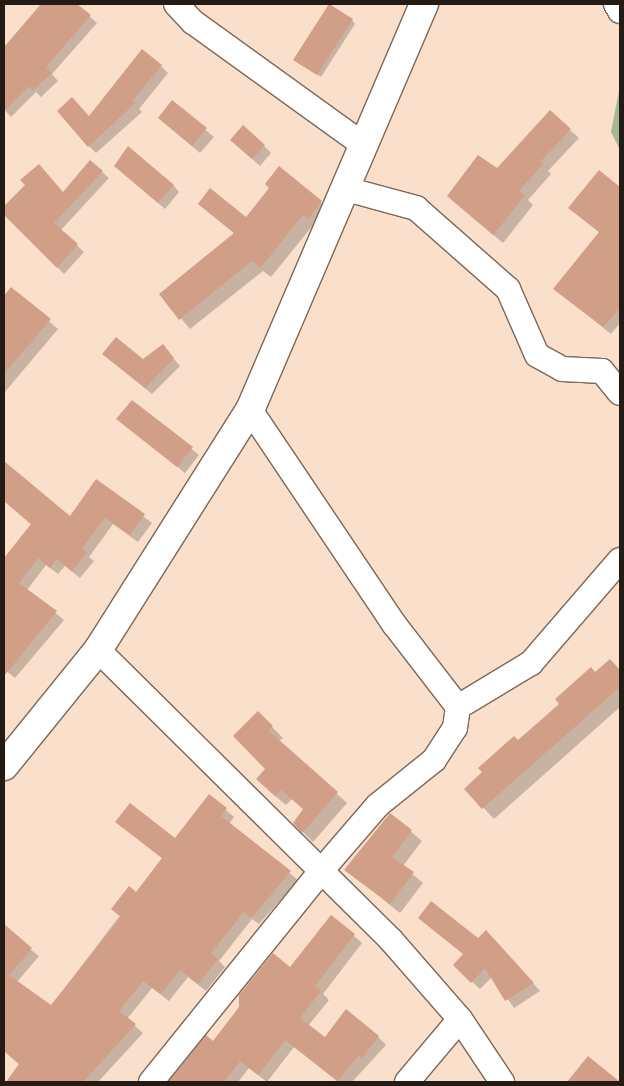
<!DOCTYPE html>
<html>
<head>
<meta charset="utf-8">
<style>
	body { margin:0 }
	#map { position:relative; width:624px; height:1086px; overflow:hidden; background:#fadfcb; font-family:Barlow,sans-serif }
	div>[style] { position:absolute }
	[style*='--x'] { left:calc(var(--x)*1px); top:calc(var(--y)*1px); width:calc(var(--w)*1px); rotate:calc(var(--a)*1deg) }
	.green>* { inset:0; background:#a1bb8f }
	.shadow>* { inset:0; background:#0003 }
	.building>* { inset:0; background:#d19e87 }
	.roads { filter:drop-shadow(1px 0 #7e6755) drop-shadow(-1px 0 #7e6755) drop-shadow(0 1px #7e6755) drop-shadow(0 -1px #7e6755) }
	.minor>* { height:24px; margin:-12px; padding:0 12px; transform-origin:12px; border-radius:12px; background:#fff }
	.tertiary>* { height:28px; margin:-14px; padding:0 14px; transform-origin:14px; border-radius:14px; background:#fff }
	span { translate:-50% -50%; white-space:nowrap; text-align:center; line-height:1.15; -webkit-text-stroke:4px #ffefe3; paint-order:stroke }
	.frame { position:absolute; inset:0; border:5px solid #241b14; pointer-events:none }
</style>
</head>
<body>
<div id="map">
	<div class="green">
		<div style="clip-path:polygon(620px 86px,620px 150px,611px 132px)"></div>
	</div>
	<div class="shadow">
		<div style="clip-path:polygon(43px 4px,75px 4px,97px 23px,52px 74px,58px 81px,41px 97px,36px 92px,11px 117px,4px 109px,4px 49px)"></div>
		<div style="clip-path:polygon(352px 20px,355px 24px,321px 77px,298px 63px)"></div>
		<div style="clip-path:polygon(161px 66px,168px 73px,139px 109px,142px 112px,96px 153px,89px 146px,89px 117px)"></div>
		<div style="clip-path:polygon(172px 102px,214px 137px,200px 153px,167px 125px)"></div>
		<div style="clip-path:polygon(570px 130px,579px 138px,548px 171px,551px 174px,528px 200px,533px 205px,503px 243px,448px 196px)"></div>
		<div style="clip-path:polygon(264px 146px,271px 153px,260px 166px,239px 147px)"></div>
		<div style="clip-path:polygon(279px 168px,332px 212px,319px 228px,314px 224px,271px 277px,263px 271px,190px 329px,160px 294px,235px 234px,199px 204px,246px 219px,271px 188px)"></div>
		<div style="clip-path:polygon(599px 171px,620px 188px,620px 323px,611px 334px,555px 289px,600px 233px,578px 215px)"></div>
		<div style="clip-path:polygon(102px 172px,109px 178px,61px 230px,84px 252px,64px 274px,4px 213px,4px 207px,26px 185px,64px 193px)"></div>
		<div style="clip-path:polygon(122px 172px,173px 185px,179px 192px,165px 209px)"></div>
		<div style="clip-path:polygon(11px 289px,58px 329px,4px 393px,4px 299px)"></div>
		<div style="clip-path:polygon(163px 346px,180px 366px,152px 394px,103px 354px,143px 360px)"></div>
		<div style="clip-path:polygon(132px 401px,199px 455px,185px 473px,118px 419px)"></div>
		<div style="clip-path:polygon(7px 466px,70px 518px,97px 481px,152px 523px,138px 542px,113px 524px,89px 557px,94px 561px,80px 578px,65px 566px,58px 574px,46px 565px,27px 590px,64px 620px,15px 678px,4px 669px,4px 560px,32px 525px,4px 501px)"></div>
		<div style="clip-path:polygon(610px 660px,620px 670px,620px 707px,494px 819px,466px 789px)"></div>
		<div style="clip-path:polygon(258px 713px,283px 738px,279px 741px,347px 803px,313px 842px,294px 823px,304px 810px,292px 799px,286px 805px,268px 790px)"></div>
		<div style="clip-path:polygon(209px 795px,234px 817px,229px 824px,298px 880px,259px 924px,252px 919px,219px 961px,225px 967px,206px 991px,188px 977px,169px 1001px,152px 988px,127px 1019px,143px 1033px,98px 1082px,9px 1082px,20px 1065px,4px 1051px,4px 929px,39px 956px,17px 982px,51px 1006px,163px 859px,117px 822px,175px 840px)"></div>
		<div style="clip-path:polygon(390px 814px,422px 841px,403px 866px,423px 883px,400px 913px,346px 870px)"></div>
		<div style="clip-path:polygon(331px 916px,362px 943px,323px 994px,329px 1000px,308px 1026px,325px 1039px,378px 1037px,386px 1045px,352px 1082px,338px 1082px,294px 1047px,267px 1082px,249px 1068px,238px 1082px,170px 1082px,207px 1037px,214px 1042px,290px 968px)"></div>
		<div style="clip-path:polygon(493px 939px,540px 991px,514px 1008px,492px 977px,480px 989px,454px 965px,478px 940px)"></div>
	</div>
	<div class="building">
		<div style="clip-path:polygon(41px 4px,77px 4px,91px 15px,46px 67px,52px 73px,33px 90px,29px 86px,4px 111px,4px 47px)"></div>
		<div style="clip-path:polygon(329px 4px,353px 19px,317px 75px,293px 60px)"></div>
		<div style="clip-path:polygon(142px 49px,162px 65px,132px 101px,135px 103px,88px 147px,57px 111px,72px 97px,89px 116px)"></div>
		<div style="clip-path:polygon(172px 100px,207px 128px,192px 146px,158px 118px)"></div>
		<div style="clip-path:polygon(550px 110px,571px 129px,540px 162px,543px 164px,519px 191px,525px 195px,493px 235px,447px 196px,478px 155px,497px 168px)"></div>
		<div style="clip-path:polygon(243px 125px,265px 145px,252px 159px,230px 140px)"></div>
		<div style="clip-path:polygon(128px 146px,174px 185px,158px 203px,114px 166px)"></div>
		<div style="clip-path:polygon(90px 160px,103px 171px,54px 223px,78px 244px,57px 268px,4px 215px,4px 206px,25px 185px,20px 180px,39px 164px,63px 192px)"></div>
		<div style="clip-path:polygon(279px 166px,322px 201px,308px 219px,303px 215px,260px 268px,252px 261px,179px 320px,159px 294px,234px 233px,198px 204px,210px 188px,246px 217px,269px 188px,265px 184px)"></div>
		<div style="clip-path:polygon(599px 170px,620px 187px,620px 308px,603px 327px,553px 289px,599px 232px,568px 208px)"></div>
		<div style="clip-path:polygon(11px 287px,51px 319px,4px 374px,4px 296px)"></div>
		<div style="clip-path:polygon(116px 337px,143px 359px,163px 344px,174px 358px,145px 388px,102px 354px)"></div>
		<div style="clip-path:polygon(132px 400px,193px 447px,177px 467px,116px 419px)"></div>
		<div style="clip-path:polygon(4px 461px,70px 516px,96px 479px,145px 514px,130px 535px,105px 518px,82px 548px,87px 553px,72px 571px,57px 559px,50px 568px,38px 558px,19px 583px,57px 611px,4px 676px,4px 558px,31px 524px,4px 501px)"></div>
		<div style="clip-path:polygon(610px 659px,620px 670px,620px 687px,482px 809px,464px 789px,482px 772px,478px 768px,514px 736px,518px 740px,541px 720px,559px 704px,555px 699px,591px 667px,595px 672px)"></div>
		<div style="clip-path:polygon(258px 711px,273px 726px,269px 731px,338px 792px,302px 833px,293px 823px,303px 809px,281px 790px,275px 796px,256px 779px,265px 769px,233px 736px)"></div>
		<div style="clip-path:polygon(209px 794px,227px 808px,221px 816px,291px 871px,251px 918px,244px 912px,211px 953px,218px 959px,198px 984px,180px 970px,161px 994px,143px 981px,119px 1011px,136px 1024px,83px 1082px,6px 1082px,19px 1064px,4px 1051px,4px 924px,32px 948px,9px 975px,51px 1005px,121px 917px,111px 909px,129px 886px,136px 892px,162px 858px,115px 822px,130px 803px,175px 838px)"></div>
		<div style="clip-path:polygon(390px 813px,412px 830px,392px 857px,414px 872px,390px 904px,344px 870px)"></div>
		<div style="clip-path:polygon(431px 901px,478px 938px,486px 930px,534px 983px,505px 1001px,485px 968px,471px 983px,453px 965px,463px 954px,418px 918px)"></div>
		<div style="clip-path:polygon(331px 915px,355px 934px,315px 986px,321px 991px,300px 1018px,325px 1037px,346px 1009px,379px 1036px,362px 1058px,359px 1055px,338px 1081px,285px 1040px,258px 1075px,240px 1061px,224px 1082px,168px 1082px,206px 1035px,213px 1041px,239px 1007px,239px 995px,273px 953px,290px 967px)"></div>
		<div style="clip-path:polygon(588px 1056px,620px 1082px,567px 1082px)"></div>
	</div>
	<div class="roads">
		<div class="minor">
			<div style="--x:176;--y:4;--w:25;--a:47"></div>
			<div style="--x:193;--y:22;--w:212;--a:35.8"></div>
			<div style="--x:616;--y:4;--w:8;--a:60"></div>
			<div style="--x:346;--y:189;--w:73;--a:15.2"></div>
			<div style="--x:416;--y:208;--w:123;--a:41.4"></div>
			<div style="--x:508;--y:289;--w:72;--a:66.3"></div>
			<div style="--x:537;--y:355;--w:29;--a:29"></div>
			<div style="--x:562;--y:369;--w:40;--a:2.9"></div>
			<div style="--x:602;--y:371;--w:28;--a:51"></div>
			<div style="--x:98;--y:650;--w:412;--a:44.7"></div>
			<div style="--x:391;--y:940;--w:105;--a:48.9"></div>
			<div style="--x:460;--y:1019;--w:76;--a:56.3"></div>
			<div style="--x:458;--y:707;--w:85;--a:-31.1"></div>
			<div style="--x:531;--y:663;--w:136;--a:-49.2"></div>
			<div style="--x:151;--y:1082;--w:271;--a:-51.1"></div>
			<div style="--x:321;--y:871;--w:87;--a:-49.2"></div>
			<div style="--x:378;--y:805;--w:72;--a:-38.8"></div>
			<div style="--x:434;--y:760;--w:38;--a:-57"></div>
			<div style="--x:455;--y:728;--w:21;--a:-82"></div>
			<div style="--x:458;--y:707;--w:105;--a:-127.6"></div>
			<div style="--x:394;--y:624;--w:258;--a:-123.9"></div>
			<div style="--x:407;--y:1082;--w:82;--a:-49.9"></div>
		</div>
		<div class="tertiary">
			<div style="--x:4;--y:766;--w:149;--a:-51"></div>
			<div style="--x:98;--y:650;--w:284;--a:-57.7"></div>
			<div style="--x:250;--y:410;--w:442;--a:-66.8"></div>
		</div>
	</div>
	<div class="frame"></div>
</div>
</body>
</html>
